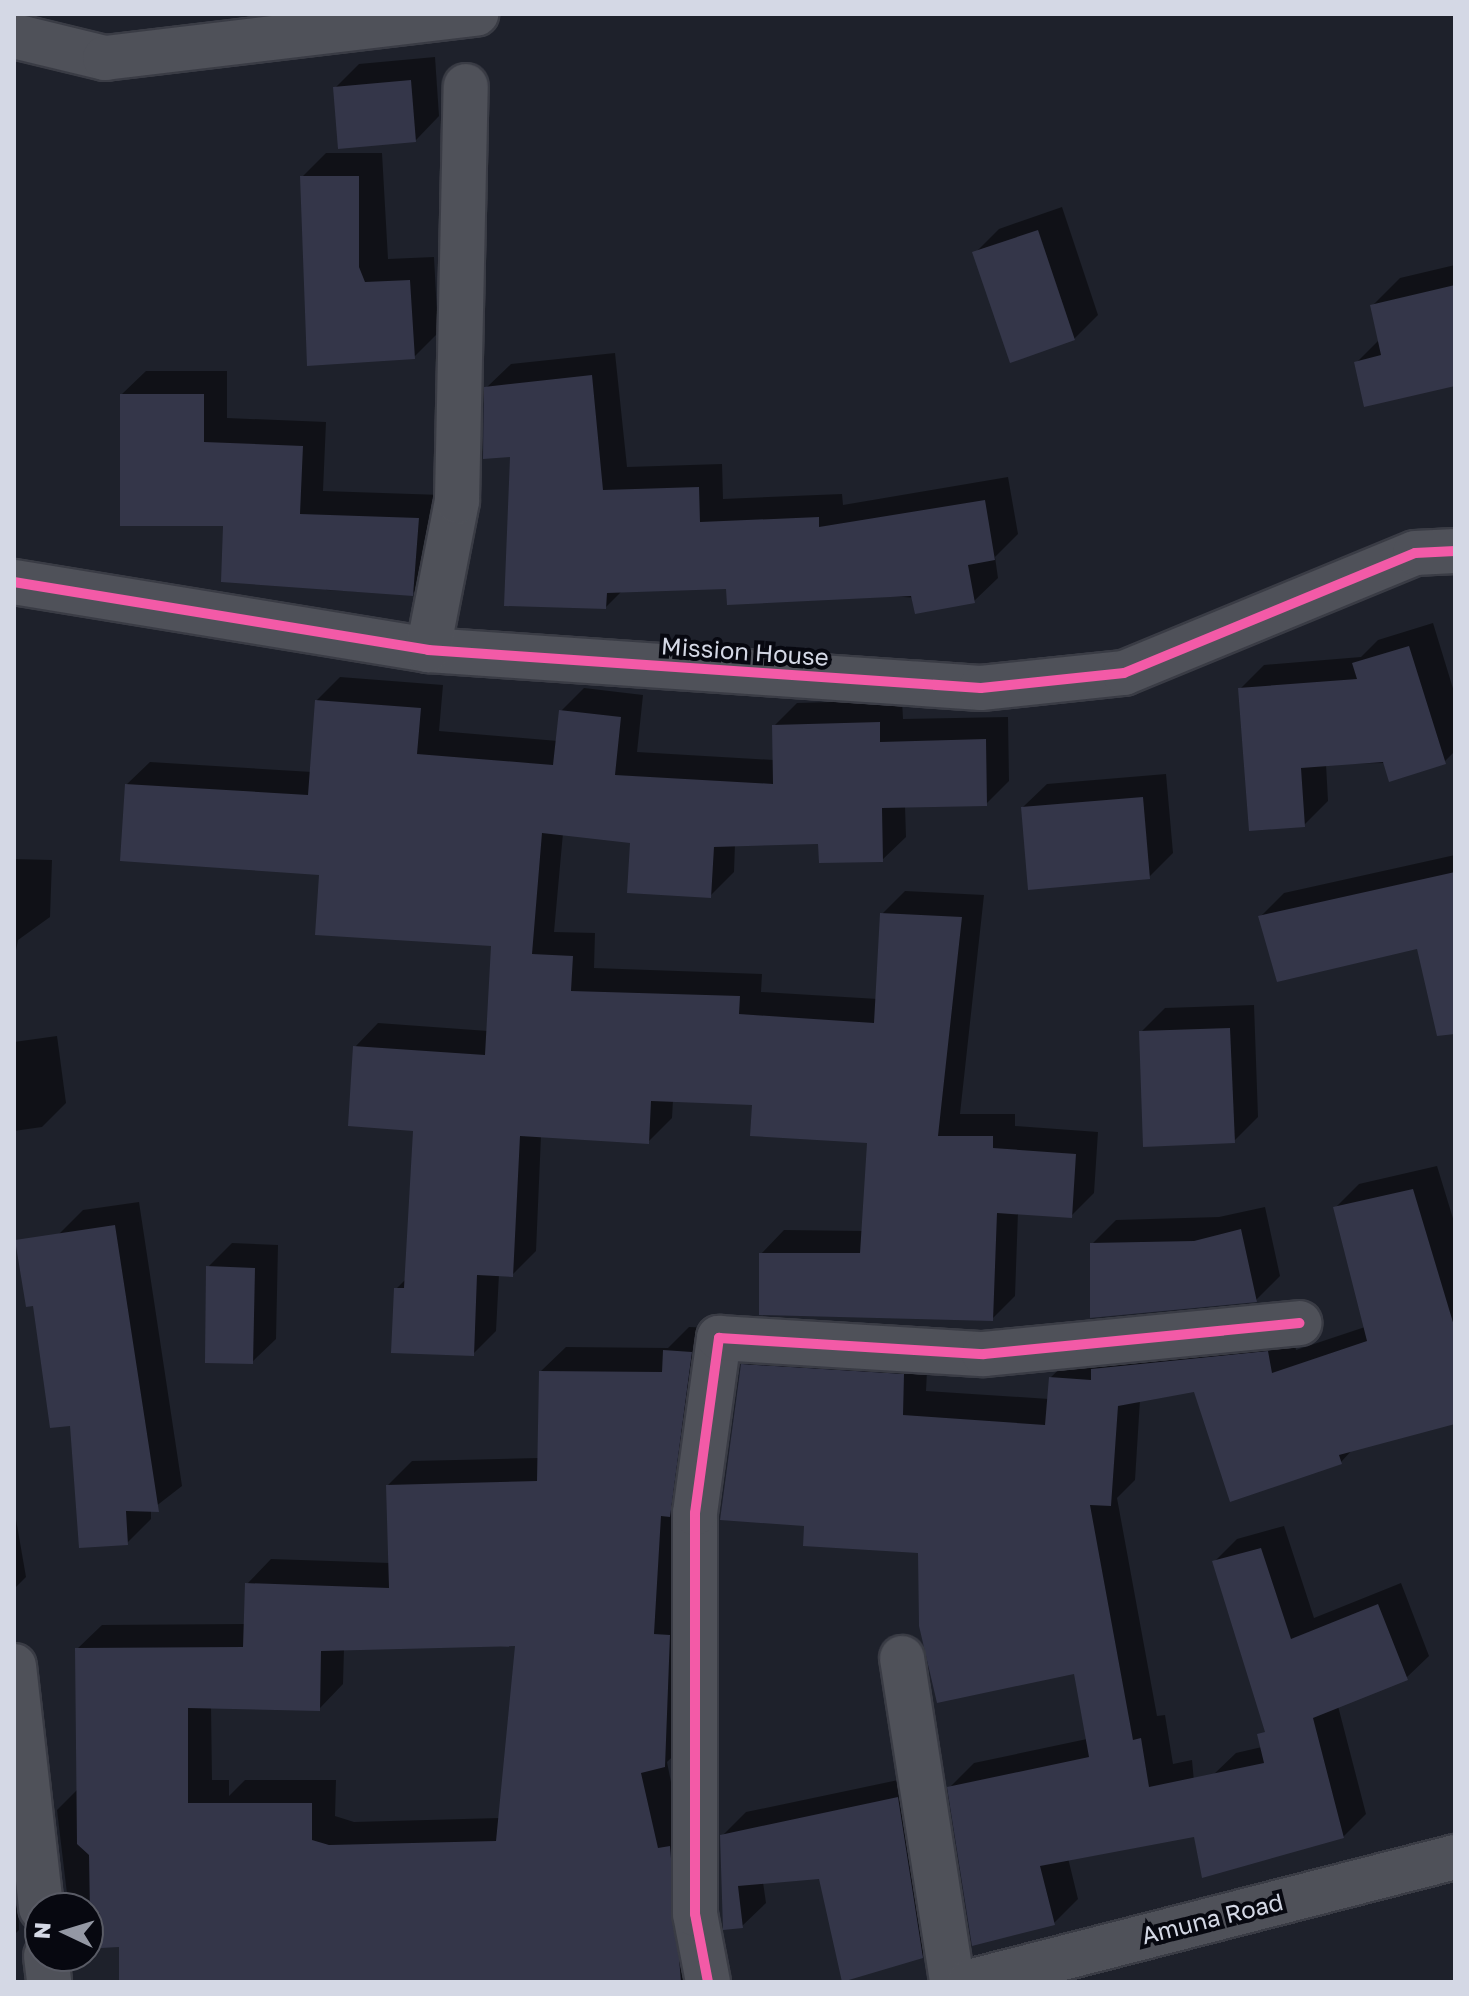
<!DOCTYPE html>
<html>
<head>
<meta charset="utf-8">
<style>
	body { margin:0 }
	#map { position:relative; width:1469px; height:1996px; overflow:hidden; background:#1e212b; font-family:"Golos Text",sans-serif }
	div>[style] { position:absolute }
	[style*='--x'] { left:calc(var(--x)*1px); top:calc(var(--y)*1px); width:calc(var(--w)*1px); rotate:calc(var(--a)*1deg) }
	.shadow>* { inset:0; background:#0007 }
	.building>* { inset:0; background:#343649 }
	.roads { filter:drop-shadow(2px 0 #3a3c45) drop-shadow(-2px 0 #3a3c45) drop-shadow(0 2px #3a3c45) drop-shadow(0 -2px #3a3c45) }
	.minor>* { height:44px; margin:-22px; padding:0 22px; transform-origin:22px; border-radius:22px; background:#4f5159 }
	.cycleway>* { height:10px; margin:-5px; padding:0 5px; transform-origin:5px; border-radius:5px; background:#f35aa7 }
	span { translate:-50% -50%; white-space:nowrap; text-align:center; line-height:1.15; -webkit-text-stroke:8px #070810; paint-order:stroke }
	.street-label { font-size:24px; color:#d4d8e5 }
	.frame { position:absolute; inset:0; border:16px solid #d4d8e5; pointer-events:none }
	.north { position:absolute; left:24px; top:1892px; width:80px; height:80px; box-sizing:border-box; background:#070810; border:2px solid #595b65; border-radius:50%; rotate:274deg; font-size:22px; font-weight:700; line-height:32px; text-align:center; color:#d4d8e5 }
	.north::after { content:''; display:block; margin:auto; width:28px; height:36px; background:#9498a4; clip-path:polygon(50% 0,100% 100%,50% 72%,0 100%) }
</style>
</head>
<body>
<div id="map">
	<div class="shadow">
		<div style="clip-path:polygon(435px 57px,439px 116px,416px 140px,335px 88px,359px 64px)"></div>
		<div style="clip-path:polygon(326px 153px,382px 153px,388px 259px,434px 257px,438px 333px,414px 357px,309px 364px,302px 177px)"></div>
		<div style="clip-path:polygon(1062px 207px,1098px 315px,1074px 339px,975px 253px,999px 229px)"></div>
		<div style="clip-path:polygon(1455px 265px,1455px 384px,1357px 362px,1379px 340px,1372px 306px,1400px 278px)"></div>
		<div style="clip-path:polygon(615px 353px,627px 467px,722px 464px,723px 499px,842px 494px,843px 505px,1008px 477px,1018px 534px,995px 557px,998px 578px,974px 601px,728px 587px,623px 590px,606px 607px,512px 454px,486px 388px,511px 364px)"></div>
		<div style="clip-path:polygon(146px 371px,227px 371px,227px 418px,326px 422px,323px 491px,442px 495px,436px 570px,412px 594px,326px 590px,327px 583px,225px 524px,122px 394px)"></div>
		<div style="clip-path:polygon(1433px 623px,1455px 695px,1455px 751px,1444px 762px,1326px 764px,1328px 801px,1304px 825px,1240px 689px,1264px 665px,1361px 657px,1378px 640px)"></div>
		<div style="clip-path:polygon(340px 677px,443px 685px,439px 731px,558px 741px,561px 711px,584px 688px,643px 695px,637px 752px,774px 760px,774px 726px,797px 703px,902px 700px,903px 719px,1008px 717px,1009px 781px,986px 804px,905px 806px,906px 837px,882px 860px,820px 842px,735px 844px,734px 872px,710px 896px,632px 841px,563px 833px,554px 932px,595px 933px,594px 968px,762px 974px,761px 992px,878px 999px,882px 914px,905px 891px,984px 895px,960px 1114px,1015px 1114px,1015px 1126px,1098px 1132px,1094px 1193px,1071px 1216px,1018px 1212px,1015px 1296px,992px 1319px,761px 1314px,761px 1254px,784px 1230px,864px 1231px,869px 1141px,754px 1103px,673px 1100px,672px 1118px,648px 1142px,541px 1136px,536px 1251px,512px 1275px,499px 1274px,496px 1331px,473px 1354px,396px 1289px,406px 1279px,415px 1129px,355px 1047px,378px 1023px,488px 1031px,493px 944px,126px 785px,150px 762px,312px 772px,317px 700px)"></div>
		<div style="clip-path:polygon(1166px 774px,1173px 853px,1149px 877px,1023px 807px,1047px 784px)"></div>
		<div style="clip-path:polygon(1455px 855px,1455px 1008px,1418px 947px,1260px 917px,1284px 893px)"></div>
		<div style="clip-path:polygon(14px 859px,52px 860px,50px 917px,18px 940px,14px 961px)"></div>
		<div style="clip-path:polygon(1254px 1005px,1258px 1117px,1234px 1141px,1141px 1032px,1165px 1008px)"></div>
		<div style="clip-path:polygon(57px 1036px,66px 1103px,42px 1127px,14px 1131px,14px 1042px)"></div>
		<div style="clip-path:polygon(1437px 1166px,1455px 1225px,1455px 1422px,1354px 1448px,1341px 1462px,1195px 1390px,1140px 1400px,1135px 1480px,1117px 1498px,1157px 1716px,1165px 1715px,1173px 1764px,1192px 1760px,1197px 1814px,1068px 1858px,1078px 1899px,1054px 1923px,949px 1788px,974px 1763px,1087px 1739px,1076px 1673px,920px 1551px,806px 1524px,743px 1365px,767px 1341px,928px 1351px,926px 1391px,1049px 1399px,1050px 1378px,1075px 1354px,1292px 1328px,1296px 1350px,1365px 1327px,1335px 1208px,1359px 1184px)"></div>
		<div style="clip-path:polygon(139px 1202px,182px 1486px,151px 1510px,151px 1519px,127px 1543px,59px 1234px,83px 1210px)"></div>
		<div style="clip-path:polygon(1265px 1207px,1280px 1276px,1256px 1300px,1092px 1244px,1116px 1220px,1219px 1217px)"></div>
		<div style="clip-path:polygon(232px 1243px,278px 1245px,276px 1339px,252px 1362px,208px 1267px)"></div>
		<div style="clip-path:polygon(evenodd,689px 1327px,715px 1328px,689px 1741px,667px 1762px,711px 1982px,121px 1982px,121px 1945px,102px 1911px,92px 1900px,68px 1902px,57px 1810px,78px 1789px,77px 1649px,102px 1625px,245px 1624px,247px 1584px,271px 1559px,390px 1563px,388px 1485px,412px 1461px,539px 1458px,541px 1371px,566px 1347px,668px 1348px,689px 1327px,518px 1644px,500px 1818px,354px 1822px,335px 1816px,336px 1780px,245px 1780px,229px 1796px,229px 1780px,212px 1780px,211px 1706px,319px 1709px,343px 1684px,344px 1649px,518px 1644px)"></div>
		<div style="clip-path:polygon(14px 1508px,26px 1577px,14px 1589px)"></div>
		<div style="clip-path:polygon(1284px 1526px,1314px 1618px,1401px 1583px,1429px 1656px,1406px 1678px,1338px 1706px,1366px 1814px,1343px 1837px,1213px 1775px,1236px 1753px,1262px 1747px,1266px 1728px,1214px 1562px,1237px 1539px)"></div>
		<div style="clip-path:polygon(922px 1775px,946px 1932px,922px 1956px,821px 1877px,763px 1882px,766px 1903px,742px 1926px,722px 1836px,746px 1812px)"></div>
		<div style="clip-path:polygon(14px 1789px,19px 1930px,14px 1935px)"></div>
	</div>
	<div class="building">
		<div style="clip-path:polygon(411px 80px,416px 142px,338px 149px,333px 87px)"></div>
		<div style="clip-path:polygon(300px 176px,359px 176px,359px 267px,365px 282px,410px 280px,415px 359px,307px 366px)"></div>
		<div style="clip-path:polygon(1038px 230px,1075px 340px,1010px 363px,972px 252px)"></div>
		<div style="clip-path:polygon(1455px 285px,1455px 386px,1364px 407px,1354px 362px,1381px 355px,1370px 305px)"></div>
		<div style="clip-path:polygon(592px 375px,603px 490px,699px 487px,700px 522px,819px 517px,819px 527px,985px 500px,995px 560px,968px 565px,975px 603px,915px 614px,911px 596px,727px 605px,726px 589px,607px 593px,606px 609px,504px 606px,510px 457px,483px 459px,484px 387px)"></div>
		<div style="clip-path:polygon(120px 394px,204px 394px,204px 442px,303px 446px,300px 514px,419px 518px,413px 596px,221px 582px,223px 526px,120px 526px)"></div>
		<div style="clip-path:polygon(1409px 646px,1446px 764px,1389px 782px,1383px 762px,1301px 768px,1305px 827px,1249px 831px,1238px 688px,1357px 679px,1352px 663px)"></div>
		<div style="clip-path:polygon(315px 700px,421px 708px,417px 754px,553px 765px,559px 710px,621px 717px,615px 775px,773px 784px,772px 725px,880px 722px,880px 742px,986px 739px,987px 806px,882px 808px,883px 862px,819px 863px,818px 844px,714px 847px,711px 898px,627px 893px,630px 843px,542px 833px,532px 954px,573px 956px,571px 991px,740px 996px,739px 1014px,874px 1023px,880px 913px,962px 917px,938px 1136px,993px 1136px,993px 1148px,1076px 1154px,1072px 1218px,997px 1213px,993px 1321px,759px 1315px,759px 1253px,860px 1253px,867px 1143px,750px 1136px,752px 1105px,651px 1101px,649px 1144px,520px 1136px,513px 1277px,477px 1275px,474px 1356px,391px 1353px,394px 1288px,404px 1288px,413px 1131px,348px 1126px,353px 1046px,485px 1055px,491px 946px,315px 935px,319px 875px,120px 861px,125px 784px,308px 795px)"></div>
		<div style="clip-path:polygon(1143px 797px,1150px 879px,1028px 890px,1021px 807px)"></div>
		<div style="clip-path:polygon(1455px 872px,1455px 1034px,1437px 1036px,1417px 949px,1277px 982px,1258px 916px)"></div>
		<div style="clip-path:polygon(1230px 1028px,1235px 1143px,1143px 1147px,1139px 1031px)"></div>
		<div style="clip-path:polygon(1413px 1189px,1455px 1329px,1455px 1424px,1339px 1455px,1342px 1464px,1230px 1502px,1194px 1392px,1118px 1406px,1111px 1506px,1090px 1505px,1133px 1740px,1141px 1738px,1149px 1787px,1264px 1763px,1257px 1734px,1265px 1732px,1212px 1561px,1261px 1548px,1291px 1639px,1378px 1604px,1408px 1680px,1313px 1718px,1344px 1838px,1202px 1878px,1194px 1837px,1040px 1866px,1055px 1925px,972px 1946px,947px 1787px,1089px 1757px,1074px 1674px,937px 1703px,919px 1626px,918px 1553px,803px 1546px,804px 1526px,720px 1520px,741px 1364px,904px 1374px,903px 1415px,1045px 1425px,1049px 1377px,1091px 1380px,1091px 1369px,1268px 1351px,1272px 1373px,1367px 1341px,1333px 1207px)"></div>
		<div style="clip-path:polygon(115px 1225px,159px 1512px,126px 1511px,128px 1545px,79px 1548px,70px 1426px,50px 1428px,33px 1306px,26px 1307px,15px 1240px)"></div>
		<div style="clip-path:polygon(1241px 1229px,1257px 1302px,1090px 1318px,1090px 1243px,1194px 1241px)"></div>
		<div style="clip-path:polygon(206px 1266px,255px 1268px,253px 1364px,205px 1363px)"></div>
		<div style="clip-path:polygon(evenodd,663px 1350px,692px 1352px,670px 1517px,661px 1516px,654px 1634px,670px 1635px,665px 1767px,641px 1773px,658px 1848px,670px 1846px,681px 1982px,119px 1982px,119px 1947px,101px 1948px,100px 1913px,90px 1914px,89px 1855px,77px 1844px,75px 1648px,243px 1647px,245px 1583px,389px 1588px,386px 1485px,537px 1481px,539px 1371px,662px 1372px,663px 1350px,515px 1646px,496px 1841px,329px 1845px,312px 1840px,312px 1803px,188px 1803px,188px 1708px,320px 1711px,321px 1651px,515px 1646px)"></div>
		<div style="clip-path:polygon(898px 1797px,923px 1958px,842px 1982px,819px 1879px,738px 1886px,743px 1928px,723px 1930px,720px 1835px)"></div>
	</div>
	<div class="roads">
		<div class="minor">
			<div style="--x:14;--y:36;--w:94;--a:13.6"></div>
			<div style="--x:105;--y:58;--w:374;--a:-6.8"></div>
			<div style="--x:14;--y:582;--w:420;--a:9.3"></div>
			<div style="--x:428;--y:650;--w:554;--a:3.93"></div>
			<div style="--x:981;--y:688;--w:144;--a:-6"></div>
			<div style="--x:1124;--y:673;--w:315;--a:-22.4"></div>
			<div style="--x:1415;--y:553;--w:40;--a:-2.9"></div>
			<div style="--x:428;--y:650;--w:152;--a:-79"></div>
			<div style="--x:457;--y:501;--w:415;--a:-88.8"></div>
			<div style="--x:902;--y:1658;--w:328;--a:81.2"></div>
			<div style="--x:14;--y:1666;--w:244;--a:83.6"></div>
			<div style="--x:46;--y:1956;--w:26;--a:83"></div>
			<div style="--x:708;--y:1982;--w:69;--a:-100.8"></div>
			<div style="--x:695;--y:1914;--w:401;--a:-90"></div>
			<div style="--x:695;--y:1513;--w:177;--a:-82.2"></div>
			<div style="--x:719;--y:1338;--w:265;--a:3.5"></div>
			<div style="--x:984;--y:1354;--w:317;--a:-5.6"></div>
			<div style="--x:969;--y:1982;--w:502;--a:-14.42"></div>
		</div>
	</div>
	<div class="cycleway">
		<div style="--x:14;--y:582;--w:420;--a:9.3"></div>
		<div style="--x:428;--y:650;--w:554;--a:3.93"></div>
		<div style="--x:981;--y:688;--w:144;--a:-6"></div>
		<div style="--x:1124;--y:673;--w:315;--a:-22.4"></div>
		<div style="--x:1415;--y:553;--w:40;--a:-2.9"></div>
		<div style="--x:708;--y:1982;--w:69;--a:-100.8"></div>
		<div style="--x:695;--y:1914;--w:401;--a:-90"></div>
		<div style="--x:695;--y:1513;--w:177;--a:-82.2"></div>
		<div style="--x:719;--y:1338;--w:265;--a:3.5"></div>
		<div style="--x:984;--y:1354;--w:317;--a:-5.6"></div>
	</div>
	<div class="street-label">
		<span style="left:745px;top:651px;rotate:4deg">Mission House</span>
		<span style="left:1212px;top:1918px;rotate:-14deg">Amuna Road</span>
	</div>
	<div class="frame"></div>
	<div class="north">N</div>
</div>
</body>
</html>
